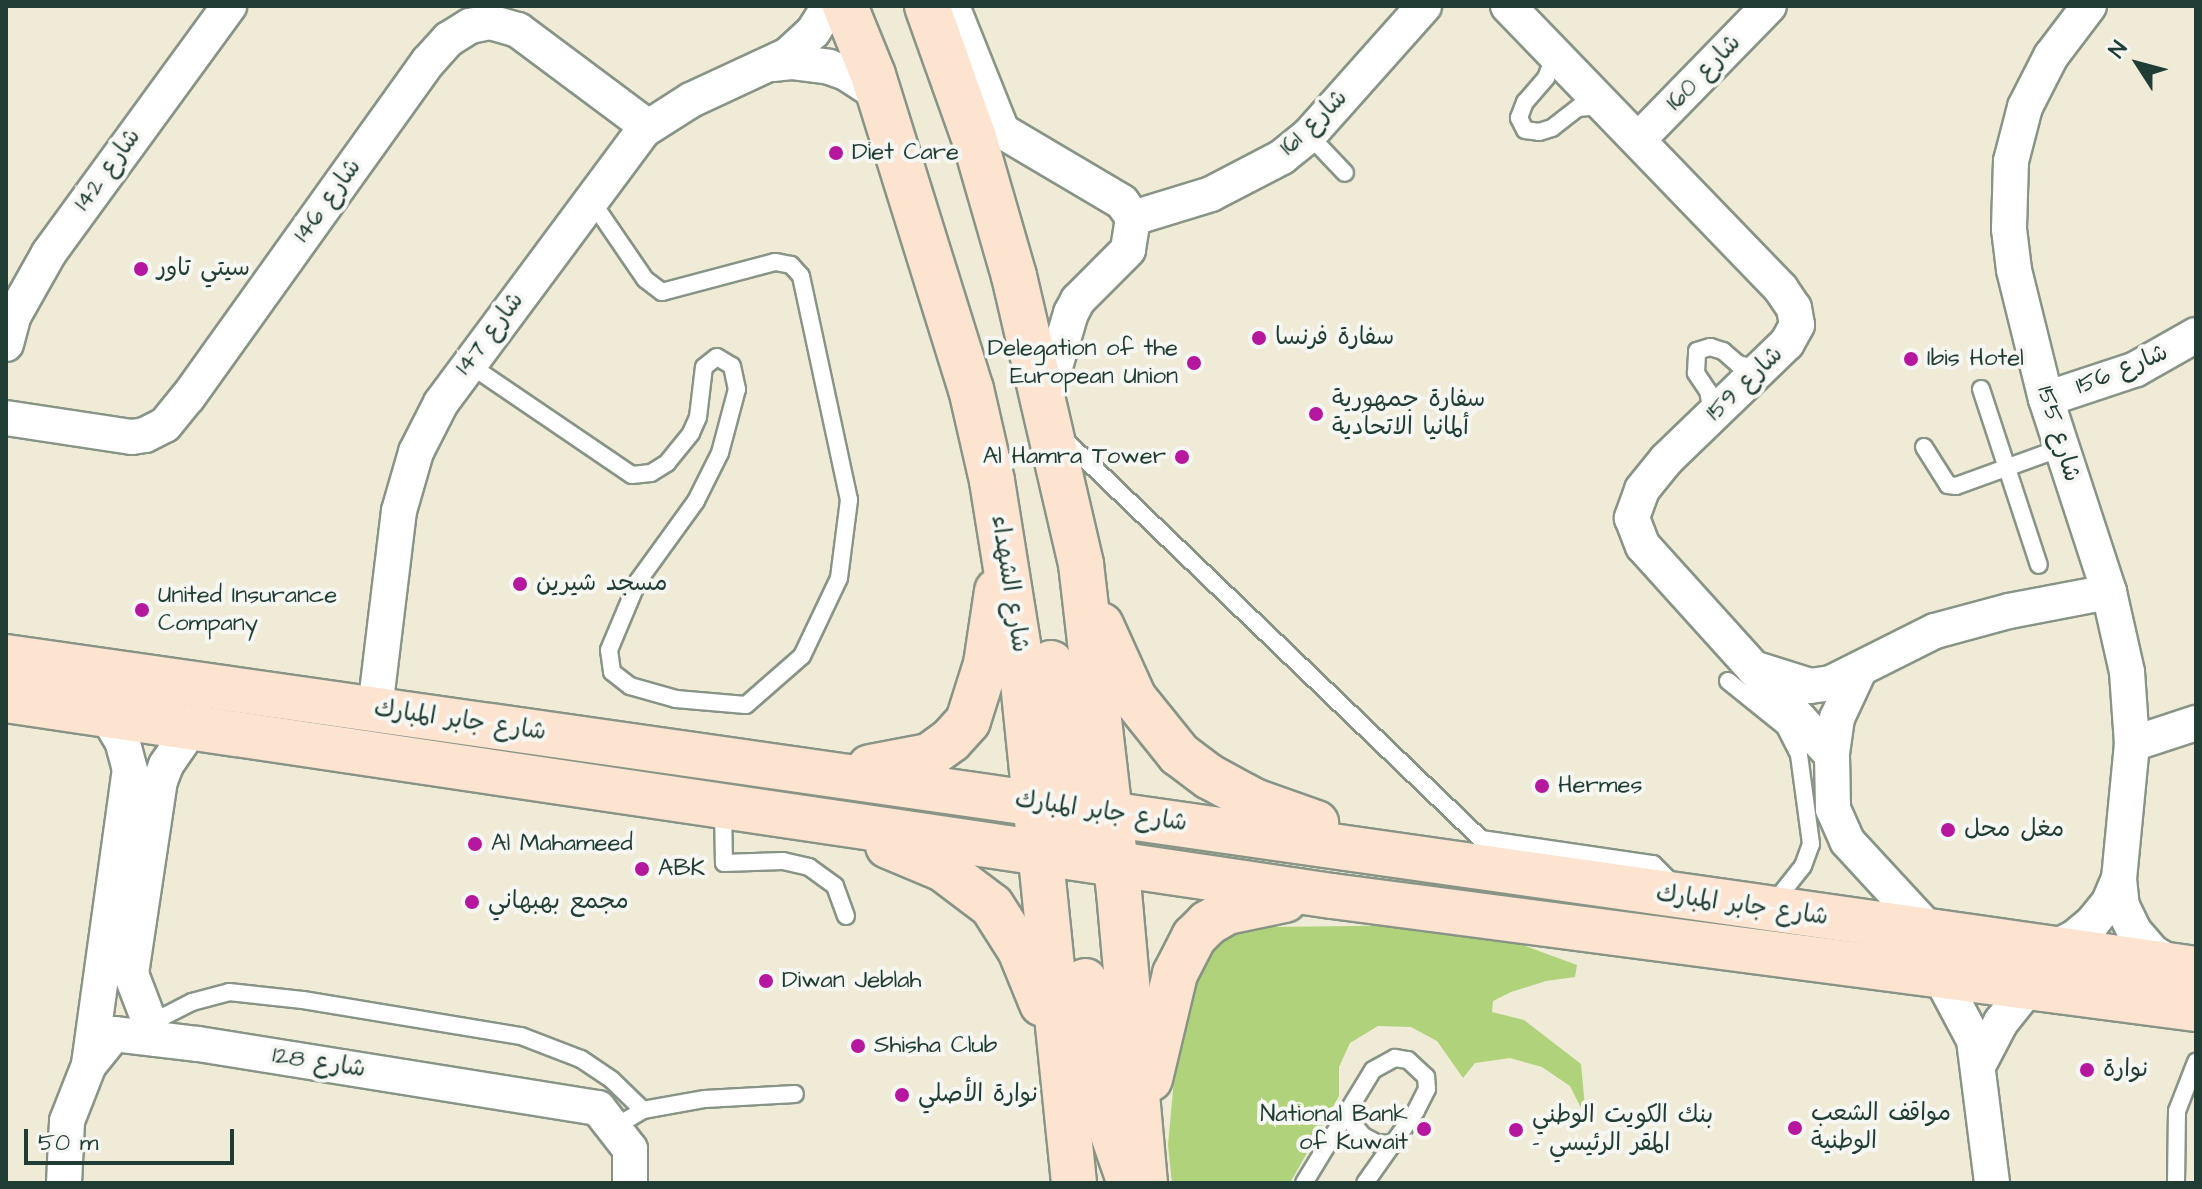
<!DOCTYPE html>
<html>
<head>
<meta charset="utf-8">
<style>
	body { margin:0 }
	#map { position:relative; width:2202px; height:1189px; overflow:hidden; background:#efebd7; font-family:"Architects Daughter","Playpen Sans Arabic",sans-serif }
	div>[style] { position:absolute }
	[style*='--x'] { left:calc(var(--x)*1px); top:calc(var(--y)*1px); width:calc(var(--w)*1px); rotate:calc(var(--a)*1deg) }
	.green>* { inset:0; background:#b0d27a }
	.roads { filter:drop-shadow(2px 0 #879486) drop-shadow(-2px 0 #879486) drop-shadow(0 2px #879486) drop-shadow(0 -2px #879486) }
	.service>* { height:16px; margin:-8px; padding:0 8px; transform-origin:8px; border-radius:8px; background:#fff }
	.minor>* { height:34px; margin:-17px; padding:0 17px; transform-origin:17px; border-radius:17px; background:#fff }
	.secondary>* { height:44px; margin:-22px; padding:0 22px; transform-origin:22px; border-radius:22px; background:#fde4d1 }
	.dots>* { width:22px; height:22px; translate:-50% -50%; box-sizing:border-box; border:4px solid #f6f6f2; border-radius:50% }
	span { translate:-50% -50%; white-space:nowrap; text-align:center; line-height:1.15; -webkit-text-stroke:8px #f6f6f2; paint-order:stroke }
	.street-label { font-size:24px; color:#1f3d34 }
	.poi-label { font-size:24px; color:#1f3d34 }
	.left { translate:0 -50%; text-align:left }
	.right { translate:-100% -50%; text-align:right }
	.frame { position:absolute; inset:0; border:8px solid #1f3d34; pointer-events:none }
	.north { position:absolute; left:2098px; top:24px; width:80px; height:80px; -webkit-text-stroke:6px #f6f6f2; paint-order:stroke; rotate:306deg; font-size:22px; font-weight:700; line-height:32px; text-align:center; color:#1f3d34 }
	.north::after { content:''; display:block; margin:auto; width:28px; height:36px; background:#1f3d34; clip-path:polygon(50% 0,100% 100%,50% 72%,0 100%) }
	.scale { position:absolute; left:24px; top:1129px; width:210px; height:36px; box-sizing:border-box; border:4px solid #1f3d34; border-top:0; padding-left:10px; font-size:24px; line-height:28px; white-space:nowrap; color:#1f3d34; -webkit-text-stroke:6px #f6f6f2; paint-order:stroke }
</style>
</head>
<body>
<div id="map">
	<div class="green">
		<div style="clip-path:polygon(1445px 925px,1517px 943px,1577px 965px,1575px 977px,1546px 981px,1511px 992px,1493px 1001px,1492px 1012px,1524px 1020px,1581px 1064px,1586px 1118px,1570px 1086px,1542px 1067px,1510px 1058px,1475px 1063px,1463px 1078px,1437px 1041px,1411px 1027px,1378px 1026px,1350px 1043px,1339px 1067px,1339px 1096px,1290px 1183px,1172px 1183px,1168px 1145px,1182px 993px,1213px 942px,1260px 927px)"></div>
	</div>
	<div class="roads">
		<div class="service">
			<div style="--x:1551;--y:52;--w:11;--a:85"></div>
			<div style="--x:1552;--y:63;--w:16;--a:112"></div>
			<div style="--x:1546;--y:78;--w:32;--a:131"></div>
			<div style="--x:1525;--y:102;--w:17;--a:111"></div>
			<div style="--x:1519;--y:118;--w:13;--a:63"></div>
			<div style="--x:1525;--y:130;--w:14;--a:8"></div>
			<div style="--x:1539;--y:132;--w:14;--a:-17"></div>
			<div style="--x:1552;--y:128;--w:33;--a:-38"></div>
			<div style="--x:1578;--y:108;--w:22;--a:-5"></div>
			<div style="--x:1309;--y:135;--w:52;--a:46.5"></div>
			<div style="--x:467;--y:363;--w:199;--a:34.2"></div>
			<div style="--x:632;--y:475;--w:19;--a:-6"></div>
			<div style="--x:651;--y:473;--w:19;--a:-32"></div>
			<div style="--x:667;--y:463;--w:38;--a:-51"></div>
			<div style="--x:691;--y:433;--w:17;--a:-66"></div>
			<div style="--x:698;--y:417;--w:50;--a:-83.2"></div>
			<div style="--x:704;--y:367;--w:16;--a:-38"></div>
			<div style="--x:717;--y:357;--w:17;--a:31"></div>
			<div style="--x:732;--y:366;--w:24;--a:78"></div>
			<div style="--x:737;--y:389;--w:66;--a:104.9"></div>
			<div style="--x:720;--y:453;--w:54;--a:116.6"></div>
			<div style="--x:696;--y:501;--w:99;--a:125.9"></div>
			<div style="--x:638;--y:581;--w:75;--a:112.8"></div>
			<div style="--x:609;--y:650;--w:22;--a:82"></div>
			<div style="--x:612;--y:672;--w:23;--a:38"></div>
			<div style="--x:630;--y:686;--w:48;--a:15.8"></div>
			<div style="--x:676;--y:699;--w:70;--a:4.9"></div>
			<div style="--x:746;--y:705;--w:74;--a:-41.2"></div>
			<div style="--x:802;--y:656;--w:86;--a:-64.6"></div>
			<div style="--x:839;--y:578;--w:79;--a:-82.7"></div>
			<div style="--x:849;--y:500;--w:229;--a:-102.1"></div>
			<div style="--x:801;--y:276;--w:15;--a:-132"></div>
			<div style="--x:791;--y:265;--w:16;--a:-169"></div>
			<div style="--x:775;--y:262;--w:117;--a:165.1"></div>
			<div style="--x:662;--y:292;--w:21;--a:-143"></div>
			<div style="--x:645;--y:279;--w:96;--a:-124.4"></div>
			<div style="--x:1981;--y:389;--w:185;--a:71.8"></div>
			<div style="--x:1712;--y:415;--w:24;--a:-99"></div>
			<div style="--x:1708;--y:391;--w:22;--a:-124"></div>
			<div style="--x:1696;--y:373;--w:22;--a:-87"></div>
			<div style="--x:1697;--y:351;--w:14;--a:-17"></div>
			<div style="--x:1710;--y:347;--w:14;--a:17"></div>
			<div style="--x:1723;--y:351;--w:20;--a:41"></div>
			<div style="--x:1738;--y:364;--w:22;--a:13"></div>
			<div style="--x:1062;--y:437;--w:581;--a:43.81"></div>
			<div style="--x:1481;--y:839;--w:174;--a:8.3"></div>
			<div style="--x:1653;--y:864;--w:30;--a:45"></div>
			<div style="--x:1924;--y:447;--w:45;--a:57.7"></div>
			<div style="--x:1948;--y:485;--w:8;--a:7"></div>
			<div style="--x:1956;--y:486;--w:112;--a:-19.9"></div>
			<div style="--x:1728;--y:681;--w:73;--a:38.9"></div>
			<div style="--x:1785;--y:727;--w:31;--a:63"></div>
			<div style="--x:1799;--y:755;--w:90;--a:82.3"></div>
			<div style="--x:1811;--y:844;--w:23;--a:110"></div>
			<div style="--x:1803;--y:866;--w:50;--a:128.5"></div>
			<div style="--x:723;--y:807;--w:56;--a:89"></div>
			<div style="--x:724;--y:863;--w:59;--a:-1.9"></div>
			<div style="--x:783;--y:861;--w:27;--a:13"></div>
			<div style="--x:809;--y:867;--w:32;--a:36"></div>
			<div style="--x:835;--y:886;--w:32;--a:70"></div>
			<div style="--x:149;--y:1024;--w:48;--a:-27.1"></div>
			<div style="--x:192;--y:1002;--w:38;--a:-15"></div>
			<div style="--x:229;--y:992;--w:74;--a:6.2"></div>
			<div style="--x:303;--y:1000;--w:221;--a:9.4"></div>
			<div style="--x:521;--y:1036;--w:64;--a:21"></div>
			<div style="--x:581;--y:1059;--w:37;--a:34"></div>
			<div style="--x:612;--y:1080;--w:43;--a:44.1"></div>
			<div style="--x:1349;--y:1110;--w:15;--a:74"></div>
			<div style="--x:1353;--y:1124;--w:16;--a:50"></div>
			<div style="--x:1363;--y:1136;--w:16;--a:27"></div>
			<div style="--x:1377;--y:1143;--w:15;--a:4"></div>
			<div style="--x:615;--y:1127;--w:33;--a:-31"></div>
			<div style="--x:643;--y:1110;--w:63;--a:-10.1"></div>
			<div style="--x:705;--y:1099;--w:90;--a:-3.2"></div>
			<div style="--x:1304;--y:1183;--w:132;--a:-58.6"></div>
			<div style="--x:1373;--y:1070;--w:25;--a:-29"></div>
			<div style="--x:1395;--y:1058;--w:13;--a:9"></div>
			<div style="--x:1408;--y:1060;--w:25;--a:43"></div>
			<div style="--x:1426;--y:1077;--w:12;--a:85"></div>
			<div style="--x:1427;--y:1089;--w:25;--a:117"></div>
			<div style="--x:1416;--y:1111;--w:88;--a:125.3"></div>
			<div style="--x:2176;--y:1183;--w:72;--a:-89.2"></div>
			<div style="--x:2177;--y:1111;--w:53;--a:-68.8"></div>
		</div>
		<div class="minor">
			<div style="--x:952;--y:6;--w:135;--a:68.2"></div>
			<div style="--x:1002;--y:131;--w:139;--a:30.6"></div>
			<div style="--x:1122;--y:202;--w:19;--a:55"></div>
			<div style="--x:1133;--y:218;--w:32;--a:99"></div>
			<div style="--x:1128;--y:250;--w:71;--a:135"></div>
			<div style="--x:1078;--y:300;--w:15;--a:118"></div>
			<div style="--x:1071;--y:313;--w:92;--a:106.5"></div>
			<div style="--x:1508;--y:6;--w:393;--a:46"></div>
			<div style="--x:1781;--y:289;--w:23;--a:56"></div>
			<div style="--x:1794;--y:308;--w:17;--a:80"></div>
			<div style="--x:1797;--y:325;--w:21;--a:119"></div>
			<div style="--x:1787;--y:343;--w:168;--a:136"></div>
			<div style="--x:1666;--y:460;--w:38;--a:129"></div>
			<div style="--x:1642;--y:490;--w:30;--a:110"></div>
			<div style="--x:1632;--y:518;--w:30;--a:69"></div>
			<div style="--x:1643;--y:546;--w:282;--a:47.9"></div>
			<div style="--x:2089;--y:6;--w:63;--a:127.2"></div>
			<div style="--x:2051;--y:56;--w:57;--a:117"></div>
			<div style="--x:2025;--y:107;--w:56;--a:104.5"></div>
			<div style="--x:2011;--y:161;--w:68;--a:91.7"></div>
			<div style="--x:2009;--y:229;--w:41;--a:83"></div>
			<div style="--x:2014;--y:270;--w:133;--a:76.1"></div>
			<div style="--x:2046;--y:399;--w:203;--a:71.9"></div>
			<div style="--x:2109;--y:592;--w:82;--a:77.3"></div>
			<div style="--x:2127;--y:672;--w:72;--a:86"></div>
			<div style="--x:2132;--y:744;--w:136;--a:95.5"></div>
			<div style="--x:2119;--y:879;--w:27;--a:84"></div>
			<div style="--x:2122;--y:906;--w:28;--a:64"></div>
			<div style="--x:2134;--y:931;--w:28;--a:49"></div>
			<div style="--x:2152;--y:952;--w:27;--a:31"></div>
			<div style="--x:773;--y:64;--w:18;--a:-6"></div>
			<div style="--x:791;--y:62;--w:38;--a:7"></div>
			<div style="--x:829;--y:67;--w:18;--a:19"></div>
			<div style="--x:846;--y:73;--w:38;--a:33"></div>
			<div style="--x:1639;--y:139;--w:186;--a:-45.7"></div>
			<div style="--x:1133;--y:218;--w:82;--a:-17.1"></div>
			<div style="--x:1211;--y:194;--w:80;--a:-27.5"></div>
			<div style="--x:1282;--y:157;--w:35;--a:-39"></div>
			<div style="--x:1309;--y:135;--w:173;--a:-48.3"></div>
			<div style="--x:6;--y:344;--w:28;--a:-75"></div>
			<div style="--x:13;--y:317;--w:73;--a:-60.6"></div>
			<div style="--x:49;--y:253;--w:306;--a:-53.9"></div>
			<div style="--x:2046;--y:399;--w:95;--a:-18.4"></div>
			<div style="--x:2136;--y:369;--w:69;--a:-29.5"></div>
			<div style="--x:6;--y:418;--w:127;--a:8.6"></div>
			<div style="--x:132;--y:437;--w:13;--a:-9"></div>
			<div style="--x:145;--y:435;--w:22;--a:-27"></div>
			<div style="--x:165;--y:425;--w:36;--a:-51"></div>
			<div style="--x:188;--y:397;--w:412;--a:-54.4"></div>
			<div style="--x:428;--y:62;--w:31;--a:-48"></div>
			<div style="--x:449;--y:39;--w:25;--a:-32"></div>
			<div style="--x:470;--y:26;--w:20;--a:-11"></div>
			<div style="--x:490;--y:22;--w:29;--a:16"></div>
			<div style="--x:518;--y:30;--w:162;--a:36.7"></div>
			<div style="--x:1753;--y:668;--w:60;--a:17.5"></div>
			<div style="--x:1810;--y:686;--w:21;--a:-8"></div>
			<div style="--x:1831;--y:683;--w:116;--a:-26.6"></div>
			<div style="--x:1935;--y:631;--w:77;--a:-15.1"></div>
			<div style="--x:2009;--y:611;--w:102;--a:-10.8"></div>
			<div style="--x:1858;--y:673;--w:50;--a:115"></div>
			<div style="--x:1837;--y:718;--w:37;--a:98"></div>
			<div style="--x:1832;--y:755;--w:54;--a:88.9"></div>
			<div style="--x:1833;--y:809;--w:35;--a:66"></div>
			<div style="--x:1847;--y:841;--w:125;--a:47.3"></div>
			<div style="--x:375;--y:709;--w:199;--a:-83.1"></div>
			<div style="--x:399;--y:511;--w:61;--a:-73.9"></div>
			<div style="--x:416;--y:452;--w:55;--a:-63"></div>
			<div style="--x:441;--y:403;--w:340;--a:-53.4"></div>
			<div style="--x:644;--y:130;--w:56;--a:-32.6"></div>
			<div style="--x:691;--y:100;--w:107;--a:-24.9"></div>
			<div style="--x:788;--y:55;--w:34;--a:-43"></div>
			<div style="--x:813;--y:32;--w:31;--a:-58"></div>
			<div style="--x:2132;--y:744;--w:67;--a:-18.2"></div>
			<div style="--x:2051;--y:949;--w:25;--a:-26"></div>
			<div style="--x:2074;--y:938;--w:25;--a:-40"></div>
			<div style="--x:2093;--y:922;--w:26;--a:-51"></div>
			<div style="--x:2109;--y:902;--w:25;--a:-67"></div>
			<div style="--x:1941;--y:978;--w:70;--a:62"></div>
			<div style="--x:1974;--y:1040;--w:144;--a:82.8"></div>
			<div style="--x:156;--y:1039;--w:70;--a:-111"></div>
			<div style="--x:131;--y:974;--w:195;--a:-81.5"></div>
			<div style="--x:160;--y:781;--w:17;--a:-69"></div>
			<div style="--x:166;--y:765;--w:46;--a:-55.6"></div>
			<div style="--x:1980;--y:1062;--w:45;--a:-62.3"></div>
			<div style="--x:2001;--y:1022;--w:45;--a:-51.3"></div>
			<div style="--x:89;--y:1064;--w:297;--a:-82.1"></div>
			<div style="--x:130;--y:770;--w:30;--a:-105"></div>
			<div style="--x:122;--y:741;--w:29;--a:-121"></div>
			<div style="--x:64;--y:1183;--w:62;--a:-87.2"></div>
			<div style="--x:67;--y:1121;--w:60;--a:-68.6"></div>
			<div style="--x:89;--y:1065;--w:40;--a:-51"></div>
			<div style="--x:114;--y:1034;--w:85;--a:6.8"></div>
			<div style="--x:198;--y:1044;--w:405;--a:9.1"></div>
			<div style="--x:598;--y:1108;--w:52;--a:52"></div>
			<div style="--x:630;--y:1149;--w:34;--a:90"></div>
		</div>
		<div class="secondary">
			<div style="--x:845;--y:6;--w:74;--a:67.9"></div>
			<div style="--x:873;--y:75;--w:329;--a:72.7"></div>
			<div style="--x:971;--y:389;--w:94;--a:77.1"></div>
			<div style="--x:992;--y:481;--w:184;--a:80.9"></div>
			<div style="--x:1021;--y:663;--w:523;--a:84.18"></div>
			<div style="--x:927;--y:6;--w:143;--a:70.4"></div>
			<div style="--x:975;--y:141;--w:141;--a:73.9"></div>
			<div style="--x:1014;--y:276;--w:296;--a:76.9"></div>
			<div style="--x:1081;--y:564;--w:330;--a:83.4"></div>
			<div style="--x:1119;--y:892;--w:292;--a:84.9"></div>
			<div style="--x:1101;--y:625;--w:80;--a:65.7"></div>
			<div style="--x:1134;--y:698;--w:72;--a:51.2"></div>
			<div style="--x:1179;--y:754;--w:39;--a:37"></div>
			<div style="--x:1210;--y:777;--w:50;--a:28.6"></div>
			<div style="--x:1254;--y:801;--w:66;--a:19.5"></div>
			<div style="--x:6;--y:657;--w:2212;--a:8.11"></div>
			<div style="--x:1051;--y:663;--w:175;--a:81.5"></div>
			<div style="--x:6;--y:700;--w:1340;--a:8.41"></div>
			<div style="--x:1332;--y:896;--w:871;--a:7.45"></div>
			<div style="--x:870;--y:767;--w:60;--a:-10.6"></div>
			<div style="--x:929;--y:756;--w:27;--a:-36"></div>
			<div style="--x:951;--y:740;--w:25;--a:-48"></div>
			<div style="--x:968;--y:721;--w:60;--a:-72.5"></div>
			<div style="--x:986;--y:664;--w:74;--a:-81.4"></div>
			<div style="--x:888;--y:846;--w:60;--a:22.7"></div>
			<div style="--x:943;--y:869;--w:61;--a:37.1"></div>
			<div style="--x:992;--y:906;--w:52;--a:57.5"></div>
			<div style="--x:1020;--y:950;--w:58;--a:67.8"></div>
			<div style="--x:1085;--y:981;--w:109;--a:83.7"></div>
			<div style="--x:1097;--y:1089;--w:100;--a:70.7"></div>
			<div style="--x:1150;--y:1079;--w:108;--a:-76.6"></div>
			<div style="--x:1175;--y:974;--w:42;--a:-62.8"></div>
			<div style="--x:1194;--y:937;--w:20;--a:-45"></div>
			<div style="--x:1208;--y:923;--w:22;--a:-30"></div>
			<div style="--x:1227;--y:912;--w:59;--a:-11.7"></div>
		</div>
	</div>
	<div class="dots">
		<div style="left:836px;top:153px;background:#b5179e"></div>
		<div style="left:141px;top:269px;background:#b5179e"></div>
		<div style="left:1259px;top:338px;background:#b5179e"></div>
		<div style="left:1911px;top:359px;background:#b5179e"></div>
		<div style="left:1194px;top:363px;background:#b5179e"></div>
		<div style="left:1316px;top:414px;background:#b5179e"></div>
		<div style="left:1182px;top:457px;background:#b5179e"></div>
		<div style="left:520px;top:584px;background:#b5179e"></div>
		<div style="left:142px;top:610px;background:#b5179e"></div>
		<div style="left:1542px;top:786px;background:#b5179e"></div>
		<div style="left:1948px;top:830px;background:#b5179e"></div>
		<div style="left:475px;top:844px;background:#b5179e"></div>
		<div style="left:642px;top:869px;background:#b5179e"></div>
		<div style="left:472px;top:902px;background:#b5179e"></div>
		<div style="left:766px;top:981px;background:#b5179e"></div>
		<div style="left:858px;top:1046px;background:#b5179e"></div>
		<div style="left:2087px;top:1070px;background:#b5179e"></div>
		<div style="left:902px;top:1095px;background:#b5179e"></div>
		<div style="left:1795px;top:1128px;background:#b5179e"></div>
		<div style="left:1424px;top:1129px;background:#b5179e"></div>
		<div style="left:1516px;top:1130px;background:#b5179e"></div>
	</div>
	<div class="street-label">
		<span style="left:1704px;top:73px;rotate:-46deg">شارع 160</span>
		<span style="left:1314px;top:123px;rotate:-44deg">شارع 161</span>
		<span style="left:108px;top:170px;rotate:-54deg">شارع 142</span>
		<span style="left:328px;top:201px;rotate:-54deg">شارع 146</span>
		<span style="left:490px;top:334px;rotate:-53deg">شارع 147</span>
		<span style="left:2122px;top:370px;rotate:-22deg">شارع 156</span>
		<span style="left:1745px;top:384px;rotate:-44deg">شارع 159</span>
		<span style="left:2058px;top:434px;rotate:73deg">شارع 155</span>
		<span style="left:1009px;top:584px;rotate:81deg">شارع الشهداء</span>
		<span style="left:460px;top:721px;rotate:8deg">شارع جابر المبارك</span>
		<span style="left:1101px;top:812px;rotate:8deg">شارع جابر المبارك</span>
		<span style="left:1742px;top:906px;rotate:8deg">شارع جابر المبارك</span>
		<span style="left:319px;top:1063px;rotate:9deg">شارع 128</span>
	</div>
	<div class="poi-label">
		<span class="left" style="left:852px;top:153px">Diet Care</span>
		<span class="left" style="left:157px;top:269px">سيتي تاور</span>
		<span class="left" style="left:1275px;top:338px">سفارة فرنسا</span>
		<span class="right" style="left:1178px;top:363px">Delegation of the<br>European Union</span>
		<span class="left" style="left:1927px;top:359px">Ibis Hotel</span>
		<span class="left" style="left:1332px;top:414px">سفارة جمهورية<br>ألمانيا الاتحادية</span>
		<span class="right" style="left:1166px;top:457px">Al Hamra Tower</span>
		<span class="left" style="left:536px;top:584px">مسجد شيرين</span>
		<span class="left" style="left:158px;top:610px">United Insurance<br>Company</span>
		<span class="left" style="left:1558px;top:786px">Hermes</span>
		<span class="left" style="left:1964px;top:830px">مغل محل</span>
		<span class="left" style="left:491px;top:844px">Al Mahameed</span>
		<span class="left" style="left:658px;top:869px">ABK</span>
		<span class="left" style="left:488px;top:902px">مجمع بهبهاني</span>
		<span class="left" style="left:782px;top:981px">Diwan Jeblah</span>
		<span class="left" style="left:874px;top:1046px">Shisha Club</span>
		<span class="left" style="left:2103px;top:1070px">نوارة</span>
		<span class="left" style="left:918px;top:1095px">نوارة الأصلي</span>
		<span class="left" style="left:1811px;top:1128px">مواقف الشعب<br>الوطنية</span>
		<span class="right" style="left:1408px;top:1129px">National Bank<br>of Kuwait</span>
		<span class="left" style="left:1532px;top:1130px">بنك الكويت الوطني<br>- المقر الرئيسي</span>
	</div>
	<div class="frame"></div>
	<div class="north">N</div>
	<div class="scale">50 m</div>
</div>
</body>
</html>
